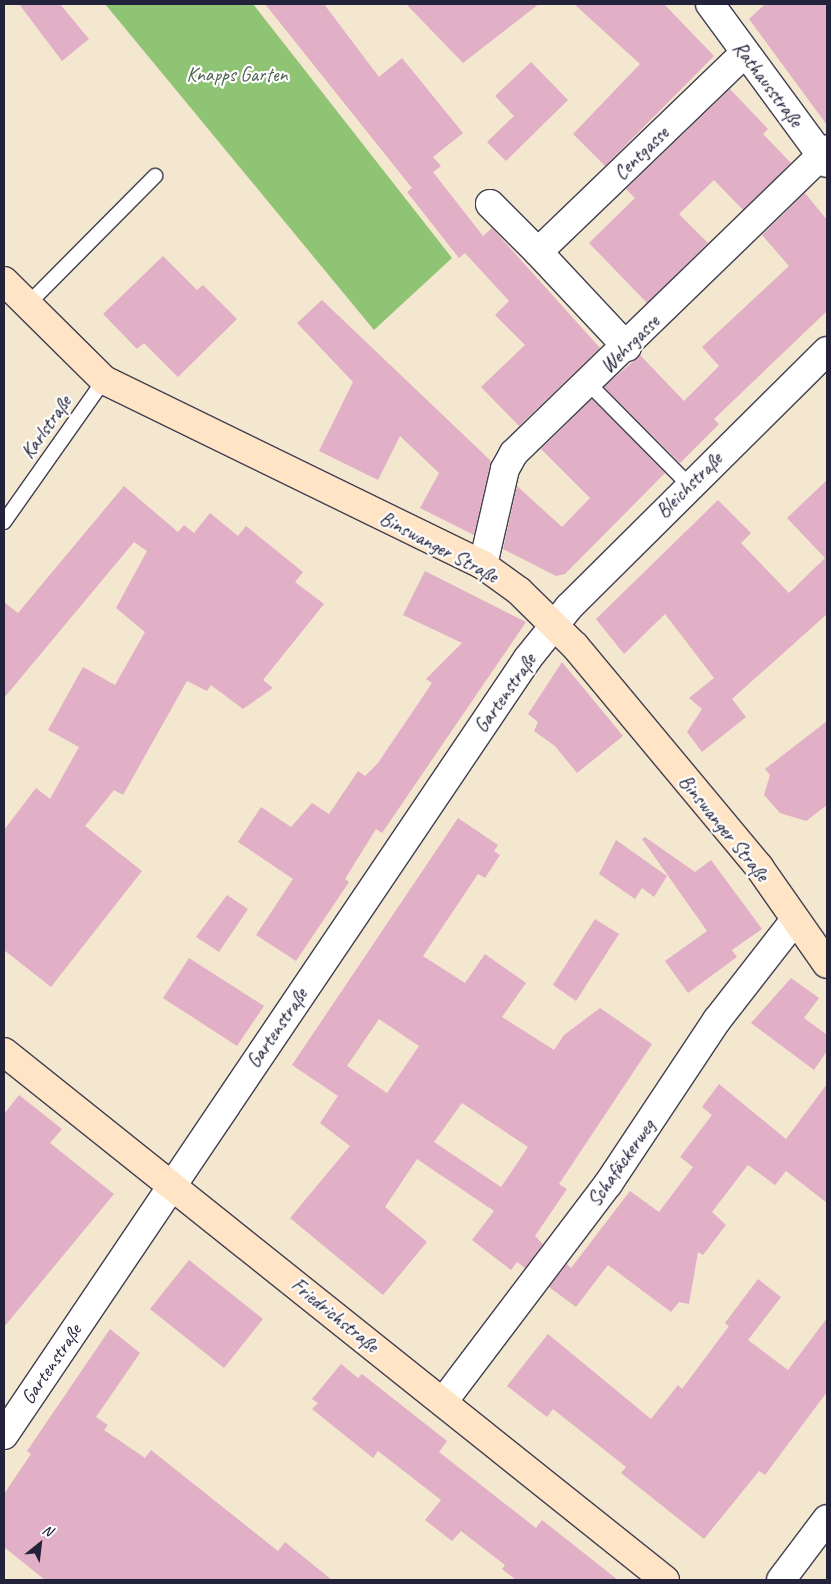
<!DOCTYPE html>
<html>
<head>
<meta charset="utf-8">
<style>
	body { margin:0 }
	#map { position:relative; width:831px; height:1584px; overflow:hidden; background:#f4e7cf; font-family:Caveat,sans-serif }
	div>[style] { position:absolute }
	[style*='--x'] { left:calc(var(--x)*1px); top:calc(var(--y)*1px); width:calc(var(--w)*1px); rotate:calc(var(--a)*1deg) }
	.green>* { inset:0; background:#90c475 }
	.building>* { inset:0; background:#e1afc6 }
	.roads { filter:drop-shadow(1px 0 #424051) drop-shadow(-1px 0 #424051) drop-shadow(0 1px #424051) drop-shadow(0 -1px #424051) }
	.lane>* { height:14px; margin:-7px; padding:0 7px; transform-origin:7px; border-radius:7px; background:#fff }
	.street>* { height:28px; margin:-14px; padding:0 14px; transform-origin:14px; border-radius:14px; background:#fff }
	.secondary>* { height:28px; margin:-14px; padding:0 14px; transform-origin:14px; border-radius:14px; background:#ffe4c6 }
	span { translate:-50% -50%; white-space:nowrap; text-align:center; line-height:1.15; -webkit-text-stroke:4.5px #fff; paint-order:stroke }
	.park-label { font-size:20px; color:#4e6352 }
	.street-label { font-size:20px; color:#22223b }
	.frame { position:absolute; inset:0; border:5px solid #22223b; pointer-events:none }
	.north { position:absolute; left:15px; top:1519px; width:50px; height:50px; -webkit-text-stroke:4px #fff; paint-order:stroke; rotate:29deg; font-size:14px; font-weight:700; line-height:20px; text-align:center; color:#22223b }
	.north::after { content:''; display:block; margin:auto; width:18px; height:22px; background:#22223b; clip-path:polygon(50% 0,100% 100%,50% 72%,0 100%) }
</style>
</head>
<body>
<div id="map">
	<div class="green">
		<div style="clip-path:polygon(105px 4px,253px 4px,452px 258px,374px 330px)"></div>
	</div>
	<div class="building">
		<div style="clip-path:polygon(19px 4px,60px 4px,89px 39px,62px 61px)"></div>
		<div style="clip-path:polygon(265px 4px,324px 4px,379px 77px,402px 58px,463px 133px,433px 157px,441px 166px,433px 172px,483px 236px,492px 228px,600px 348px,519px 426px,481px 387px,525px 345px,495px 315px,509px 301px,465px 253px,459px 258px,407px 192px,412px 188px)"></div>
		<div style="clip-path:polygon(406px 4px,539px 4px,463px 63px)"></div>
		<div style="clip-path:polygon(574px 4px,664px 4px,714px 56px,605px 166px,573px 134px,640px 64px)"></div>
		<div style="clip-path:polygon(765px 4px,827px 4px,827px 125px,749px 19px)"></div>
		<div style="clip-path:polygon(531px 62px,568px 100px,506px 161px,487px 142px,514px 116px,495px 96px)"></div>
		<div style="clip-path:polygon(730px 89px,768px 129px,763px 134px,791px 163px,743px 210px,714px 180px,679px 214px,708px 243px,647px 303px,589px 243px,635px 198px,626px 189px)"></div>
		<div style="clip-path:polygon(805px 193px,827px 220px,827px 311px,714px 419px,719px 424px,680px 463px,604px 387px,640px 355px,684px 401px,719px 366px,702px 347px,789px 266px,762px 235px)"></div>
		<div style="clip-path:polygon(163px 256px,197px 290px,203px 285px,237px 319px,178px 377px,144px 343px,137px 349px,103px 314px)"></div>
		<div style="clip-path:polygon(322px 300px,491px 461px,474px 535px,420px 508px,439px 473px,400px 436px,378px 480px,319px 451px,353px 382px,297px 323px)"></div>
		<div style="clip-path:polygon(592px 399px,665px 473px,565px 574px,556px 576px,503px 549px,517px 486px,562px 527px,590px 498px,541px 449px)"></div>
		<div style="clip-path:polygon(827px 480px,827px 614px,732px 699px,746px 717px,702px 752px,687px 732px,702px 709px,689px 698px,714px 678px,665px 614px,624px 654px,596px 619px,718px 500px,751px 533px,741px 543px,789px 593px,825px 558px,787px 518px)"></div>
		<div style="clip-path:polygon(124px 486px,178px 532px,184px 525px,194px 533px,210px 513px,238px 536px,246px 526px,303px 572px,295px 582px,324px 604px,263px 680px,273px 688px,243px 709px,211px 685px,207px 691px,187px 681px,123px 795px,114px 790px,85px 826px,142px 871px,51px 987px,4px 950px,4px 830px,36px 788px,50px 799px,79px 747px,48px 730px,83px 667px,115px 685px,145px 632px,116px 608px,147px 551px,134px 542px,4px 698px,4px 602px,18px 613px)"></div>
		<div style="clip-path:polygon(425px 571px,526px 622px,382px 833px,376px 829px,345px 879px,349px 882px,296px 961px,256px 935px,293px 879px,238px 842px,261px 807px,291px 827px,312px 803px,329px 814px,358px 771px,365px 776px,378px 763px,432px 683px,426px 679px,462px 643px,403px 615px)"></div>
		<div style="clip-path:polygon(562px 662px,623px 736px,577px 773px,555px 746px,534px 731px,538px 722px,528px 714px)"></div>
		<div style="clip-path:polygon(827px 721px,827px 805px,806px 821px,780px 813px,764px 795px,770px 775px,765px 769px)"></div>
		<div style="clip-path:polygon(evenodd,458px 818px,498px 845px,494px 851px,500px 855px,485px 878px,478px 874px,423px 956px,465px 983px,485px 954px,526px 983px,502px 1017px,554px 1050px,564px 1035px,600px 1008px,652px 1044px,559px 1184px,567px 1189px,535px 1236px,543px 1244px,525px 1268px,517px 1262px,511px 1270px,472px 1240px,494px 1211px,417px 1159px,385px 1207px,427px 1242px,383px 1295px,290px 1218px,350px 1146px,320px 1123px,338px 1096px,292px 1065px,458px 818px,379px 1019px,419px 1046px,387px 1093px,347px 1066px,379px 1019px,458px 818px,462px 1103px,528px 1147px,501px 1187px,434px 1142px,462px 1103px)"></div>
		<div style="clip-path:polygon(645px 837px,695px 872px,711px 860px,762px 929px,732px 950px,737px 957px,688px 993px,665px 961px,707px 931px,642px 839px)"></div>
		<div style="clip-path:polygon(616px 840px,667px 876px,654px 897px,642px 888px,635px 899px,599px 874px)"></div>
		<div style="clip-path:polygon(227px 895px,248px 909px,219px 952px,196px 937px)"></div>
		<div style="clip-path:polygon(595px 919px,619px 934px,576px 1001px,553px 985px)"></div>
		<div style="clip-path:polygon(189px 958px,264px 1006px,237px 1046px,163px 998px)"></div>
		<div style="clip-path:polygon(791px 978px,819px 998px,804px 1018px,827px 1035px,827px 1051px,814px 1070px,751px 1023px)"></div>
		<div style="clip-path:polygon(719px 1084px,786px 1139px,827px 1084px,827px 1203px,786px 1171px,775px 1185px,748px 1165px,712px 1212px,726px 1225px,703px 1255px,698px 1252px,689px 1304px,679px 1302px,671px 1312px,608px 1265px,576px 1307px,549px 1287px,567px 1264px,571px 1268px,630px 1191px,659px 1212px,693px 1167px,680px 1157px,712px 1115px,702px 1107px)"></div>
		<div style="clip-path:polygon(19px 1095px,62px 1129px,50px 1143px,114px 1194px,4px 1327px,4px 1114px)"></div>
		<div style="clip-path:polygon(189px 1260px,263px 1319px,224px 1368px,150px 1309px)"></div>
		<div style="clip-path:polygon(758px 1279px,781px 1297px,748px 1340px,788px 1370px,827px 1318px,827px 1392px,765px 1475px,759px 1471px,704px 1539px,621px 1473px,626px 1467px,553px 1409px,547px 1417px,507px 1386px,548px 1334px,651px 1419px,678px 1385px,682px 1389px,729px 1326px,732px 1329px,725px 1323px)"></div>
		<div style="clip-path:polygon(110px 1329px,140px 1353px,96px 1417px,108px 1425px,104px 1430px,145px 1458px,151px 1450px,278px 1551px,285px 1542px,332px 1580px,45px 1580px,4px 1547px,4px 1494px,31px 1454px,27px 1451px)"></div>
		<div style="clip-path:polygon(341px 1364px,358px 1378px,362px 1374px,447px 1441px,439px 1452px,536px 1528px,542px 1520px,618px 1580px,516px 1580px,502px 1569px,505px 1565px,461px 1531px,452px 1541px,425px 1520px,441px 1500px,378px 1451px,373px 1458px,312px 1409px,318px 1403px,312px 1399px)"></div>
	</div>
	<div class="roads">
		<div class="lane">
			<div style="--x:27;--y:305;--w:182;--a:-45.2"></div>
			<div style="--x:589;--y:384;--w:142;--a:45.3"></div>
			<div style="--x:4;--y:522;--w:174;--a:-54.8"></div>
		</div>
		<div class="street">
			<div style="--x:710;--y:4;--w:197;--a:53.7"></div>
			<div style="--x:490;--y:204;--w:68;--a:45"></div>
			<div style="--x:627;--y:347;--w:130;--a:-133.1"></div>
			<div style="--x:538;--y:252;--w:286;--a:-43.9"></div>
			<div style="--x:483;--y:565;--w:98;--a:-77.1"></div>
			<div style="--x:505;--y:469;--w:18;--a:-61"></div>
			<div style="--x:514;--y:453;--w:436;--a:-44.1"></div>
			<div style="--x:443;--y:1402;--w:273;--a:-52.9"></div>
			<div style="--x:608;--y:1184;--w:197;--a:-56.4"></div>
			<div style="--x:717;--y:1020;--w:125;--a:-52.1"></div>
			<div style="--x:4;--y:1435;--w:937;--a:-56"></div>
			<div style="--x:528;--y:658;--w:65;--a:-51.2"></div>
			<div style="--x:569;--y:607;--w:363;--a:-44.8"></div>
			<div style="--x:781;--y:1580;--w:76;--a:-53"></div>
		</div>
		<div class="secondary">
			<div style="--x:4;--y:281;--w:141;--a:44.7"></div>
			<div style="--x:104;--y:380;--w:422;--a:26"></div>
			<div style="--x:483;--y:565;--w:44;--a:35.8"></div>
			<div style="--x:519;--y:591;--w:78;--a:44.5"></div>
			<div style="--x:575;--y:646;--w:288;--a:50.2"></div>
			<div style="--x:759;--y:867;--w:118;--a:55"></div>
			<div style="--x:4;--y:1052;--w:846;--a:38.62"></div>
		</div>
	</div>
	<div class="park-label">
		<span style="left:237px;top:74px">Knapps Garten</span>
	</div>
	<div class="street-label">
		<span style="left:768px;top:84px;rotate:53deg">Rathausstraße</span>
		<span style="left:641px;top:153px;rotate:-44deg">Centgasse</span>
		<span style="left:630px;top:344px;rotate:-45deg">Wehrgasse</span>
		<span style="left:46px;top:427px;rotate:-55deg">Karlstraße</span>
		<span style="left:689px;top:485px;rotate:-45deg">Bleichstraße</span>
		<span style="left:439px;top:547px;rotate:28deg">Binswanger Straße</span>
		<span style="left:505px;top:693px;rotate:-55deg">Gartenstraße</span>
		<span style="left:724px;top:828px;rotate:51deg">Binswanger Straße</span>
		<span style="left:277px;top:1028px;rotate:-56deg">Gartenstraße</span>
		<span style="left:621px;top:1163px;rotate:-55deg">Schafäckerweg</span>
		<span style="left:335px;top:1315px;rotate:39deg">Friedrichstraße</span>
		<span style="left:51px;top:1364px;rotate:-56deg">Gartenstraße</span>
	</div>
	<div class="frame"></div>
	<div class="north">N</div>
</div>
</body>
</html>
